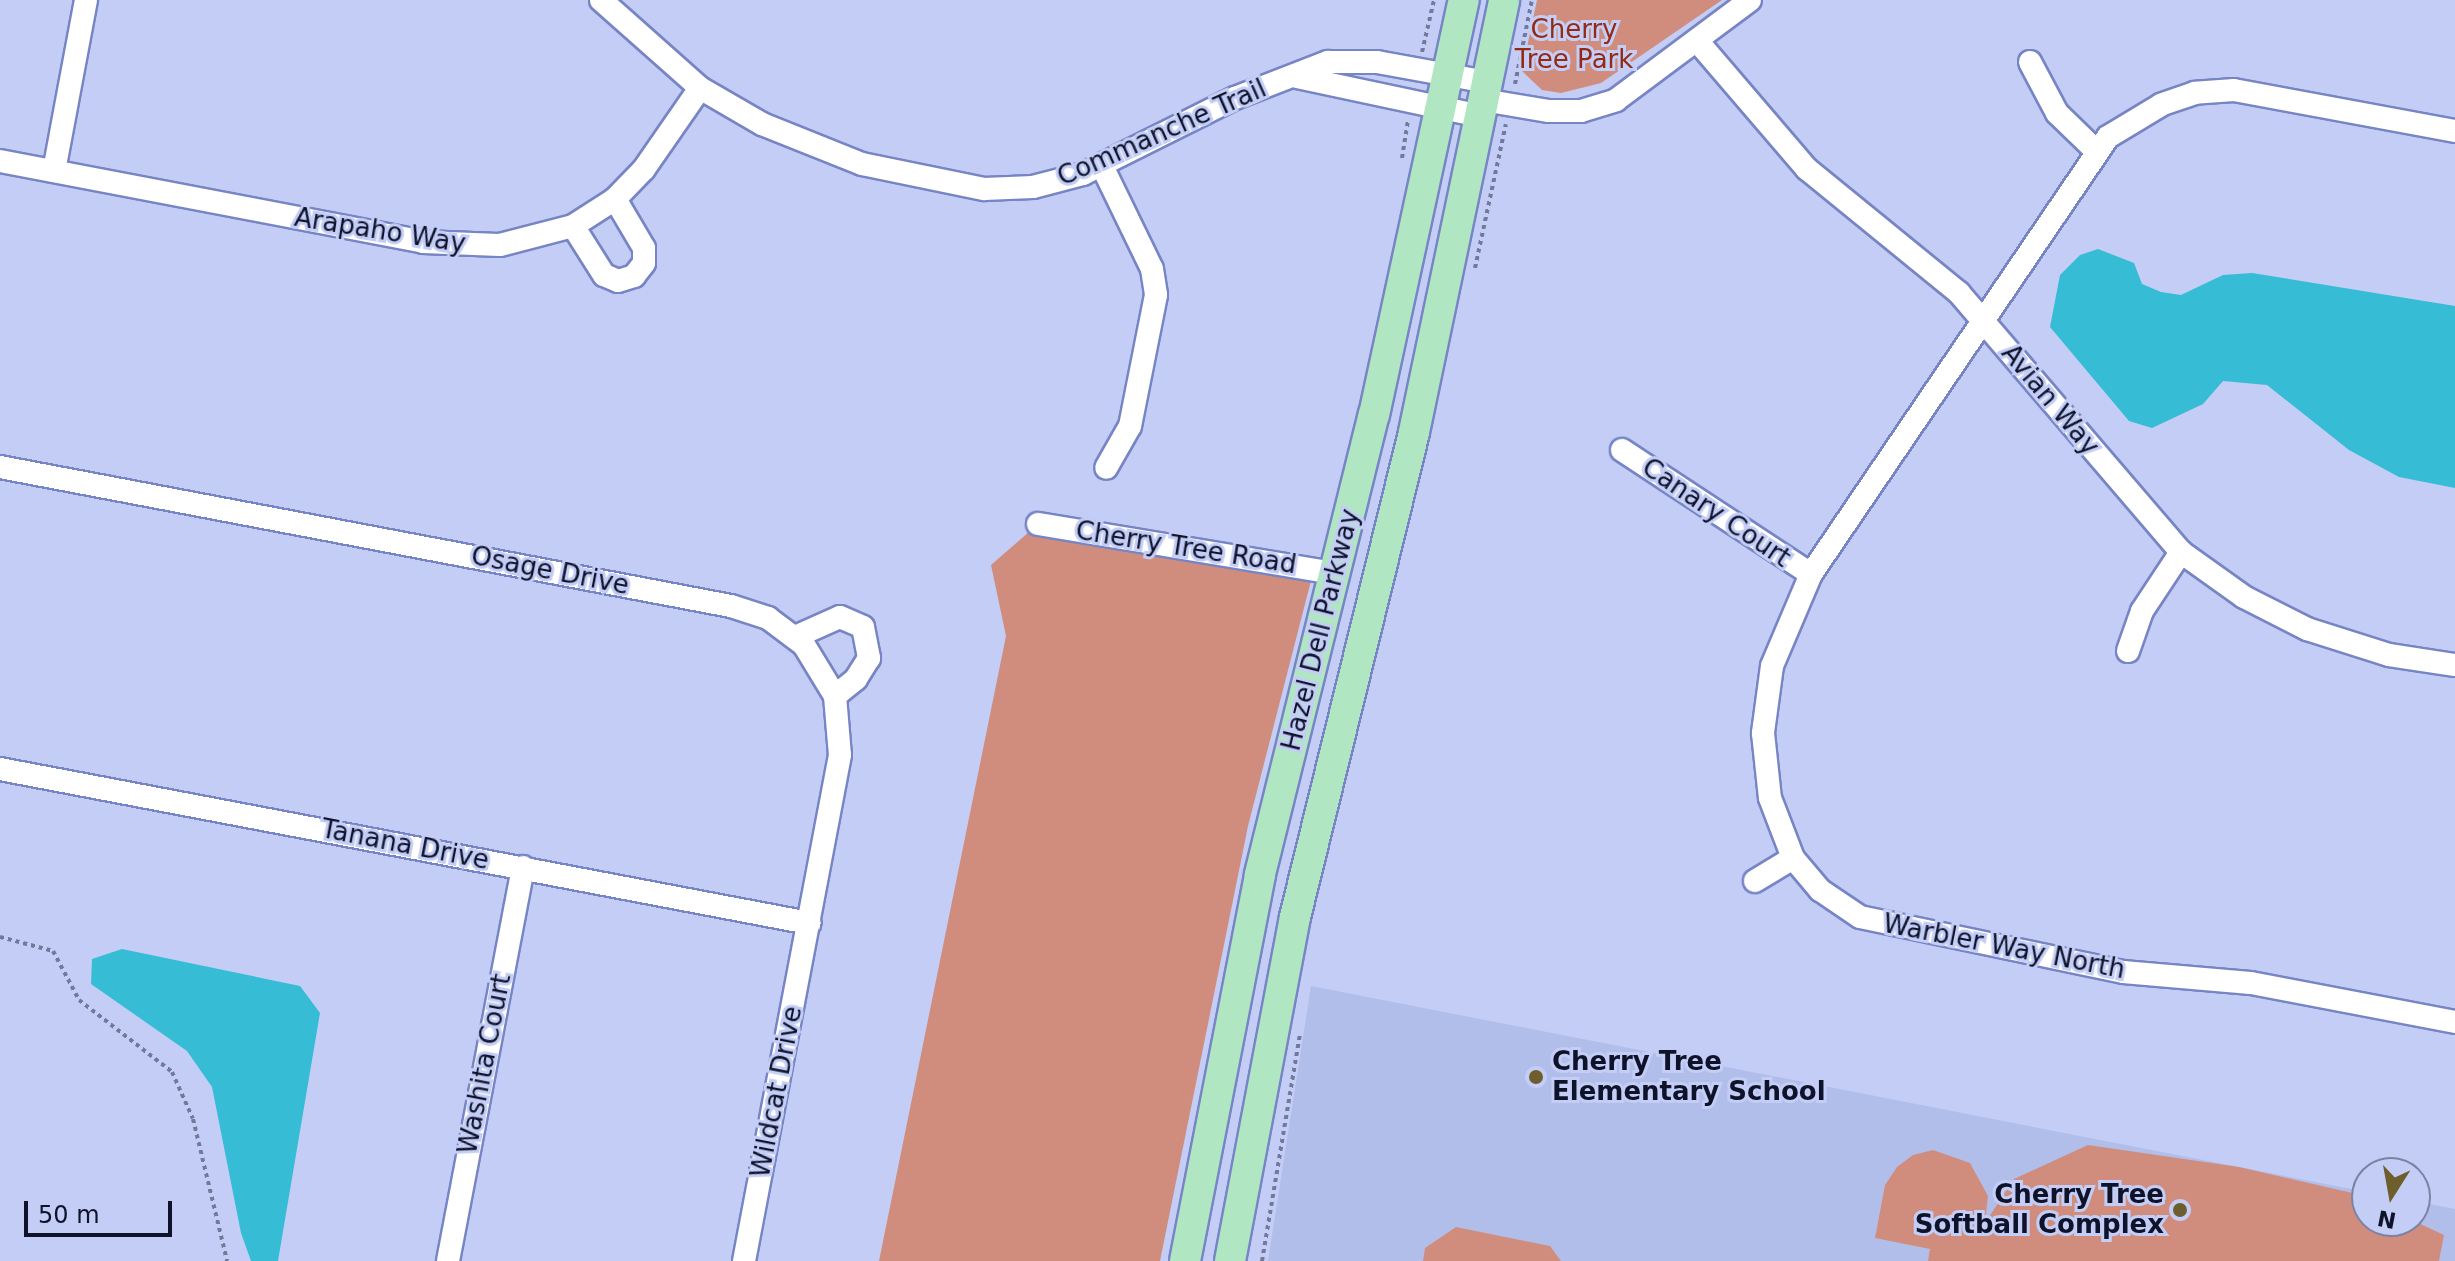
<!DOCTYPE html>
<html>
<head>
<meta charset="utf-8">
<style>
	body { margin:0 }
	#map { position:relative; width:2455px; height:1261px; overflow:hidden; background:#c3cdf6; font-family:"DejaVu Sans",sans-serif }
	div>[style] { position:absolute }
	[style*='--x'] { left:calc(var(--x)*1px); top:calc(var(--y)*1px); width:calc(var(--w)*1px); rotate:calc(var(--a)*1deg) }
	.built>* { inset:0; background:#b2beea }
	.green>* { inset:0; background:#d08d7d }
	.water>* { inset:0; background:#37bcd5 }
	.path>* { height:4px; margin-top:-2px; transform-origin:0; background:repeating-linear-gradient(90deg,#727a9b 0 4px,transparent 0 8px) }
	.roads { filter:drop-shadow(2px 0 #7785c4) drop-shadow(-2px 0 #7785c4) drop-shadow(0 2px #7785c4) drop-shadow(0 -2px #7785c4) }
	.minor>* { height:22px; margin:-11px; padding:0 11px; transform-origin:11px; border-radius:11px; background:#fff }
	.major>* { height:30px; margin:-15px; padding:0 15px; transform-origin:15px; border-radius:15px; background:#b1e6c2 }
	.dots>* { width:22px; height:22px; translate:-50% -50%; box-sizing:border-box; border:4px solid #c3cdf6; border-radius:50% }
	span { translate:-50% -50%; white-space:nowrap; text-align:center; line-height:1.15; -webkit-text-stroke:6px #c3cdf6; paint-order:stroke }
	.park-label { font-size:26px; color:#942a14 }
	.street-label { font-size:26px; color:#0e132a }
	.poi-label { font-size:26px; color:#0e132a; font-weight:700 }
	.left { translate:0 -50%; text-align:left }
	.right { translate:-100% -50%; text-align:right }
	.north { position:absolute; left:2351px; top:1157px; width:80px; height:80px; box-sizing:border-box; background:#c3cdf6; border:2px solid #7b83a4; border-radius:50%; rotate:191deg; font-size:22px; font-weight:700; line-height:32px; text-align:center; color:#0e132a }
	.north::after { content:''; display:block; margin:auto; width:28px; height:36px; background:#6d5e2b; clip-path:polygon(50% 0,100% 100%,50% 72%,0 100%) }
	.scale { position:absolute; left:24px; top:1201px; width:148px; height:36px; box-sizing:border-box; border:4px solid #0e132a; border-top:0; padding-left:10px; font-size:24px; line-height:28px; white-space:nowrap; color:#0e132a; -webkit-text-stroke:6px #c3cdf6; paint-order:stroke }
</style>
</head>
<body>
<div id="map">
	<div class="built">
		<div style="clip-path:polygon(1311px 986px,2367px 1192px,2367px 1221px,2415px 1221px,2415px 1201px,2455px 1209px,2455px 1261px,1268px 1261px)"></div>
	</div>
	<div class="green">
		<div style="clip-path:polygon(1537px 0,1722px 0,1601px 83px,1561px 93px,1542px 90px,1522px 71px)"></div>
		<div style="clip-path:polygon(1038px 524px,1314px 569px,1248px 826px,1160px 1261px,879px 1261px,1006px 636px,991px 565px)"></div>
		<div style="clip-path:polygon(2088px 1145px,2239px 1167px,2357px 1194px,2367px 1199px,2367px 1221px,2414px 1221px,2444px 1235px,2439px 1261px,1928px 1261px,1930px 1249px,1875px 1238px,1885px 1185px,1897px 1167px,1913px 1155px,1933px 1150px,1970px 1163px,1988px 1196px,1985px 1223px,2014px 1179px)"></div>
		<div style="clip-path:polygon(1456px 1227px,1550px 1246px,1561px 1261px,1423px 1261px,1425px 1248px)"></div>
	</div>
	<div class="water">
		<div style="clip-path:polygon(2098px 249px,2134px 263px,2142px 284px,2161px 292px,2181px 295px,2223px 275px,2252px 273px,2455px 306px,2455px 488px,2399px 477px,2349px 450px,2267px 385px,2223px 381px,2203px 404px,2152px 428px,2129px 421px,2050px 327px,2060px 275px,2080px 255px)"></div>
		<div style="clip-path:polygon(122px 949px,300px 986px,320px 1013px,278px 1261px,251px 1261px,241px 1233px,212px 1087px,187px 1051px,91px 984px,92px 959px)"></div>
	</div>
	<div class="path">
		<div style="--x:1422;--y:52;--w:53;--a:-77"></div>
		<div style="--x:1515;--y:84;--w:86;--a:-78.6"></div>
		<div style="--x:1402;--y:158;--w:38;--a:-81"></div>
		<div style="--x:1475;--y:268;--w:147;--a:-77.9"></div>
		<div style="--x:0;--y:937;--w:55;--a:14.8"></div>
		<div style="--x:53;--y:951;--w:55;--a:62"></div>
		<div style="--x:79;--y:1000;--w:118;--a:37.7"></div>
		<div style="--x:172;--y:1072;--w:51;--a:65.9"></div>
		<div style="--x:193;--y:1119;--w:146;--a:76.5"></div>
		<div style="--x:1262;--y:1261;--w:230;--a:-80.5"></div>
	</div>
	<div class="roads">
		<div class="minor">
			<div style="--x:601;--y:0;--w:132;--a:41.6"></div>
			<div style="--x:700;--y:88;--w:72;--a:30.1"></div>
			<div style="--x:762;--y:124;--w:108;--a:21.8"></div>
			<div style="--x:862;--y:164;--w:125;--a:11.6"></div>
			<div style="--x:984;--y:189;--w:49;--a:-2.3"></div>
			<div style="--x:1033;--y:187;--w:52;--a:-14.6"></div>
			<div style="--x:1083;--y:174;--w:170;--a:-26.6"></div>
			<div style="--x:1235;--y:98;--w:100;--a:-21.2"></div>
			<div style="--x:1328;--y:62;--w:49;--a:0"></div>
			<div style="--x:1377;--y:62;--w:112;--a:10.3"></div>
			<div style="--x:1699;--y:43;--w:166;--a:49.4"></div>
			<div style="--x:1807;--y:169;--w:196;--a:39.2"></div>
			<div style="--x:1959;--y:293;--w:341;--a:49.4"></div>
			<div style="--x:2181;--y:552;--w:77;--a:35.5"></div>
			<div style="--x:2244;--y:597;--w:71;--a:26.9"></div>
			<div style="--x:2307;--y:629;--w:86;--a:17.6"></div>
			<div style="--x:2389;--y:655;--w:67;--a:8.6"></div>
			<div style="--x:2030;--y:62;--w:58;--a:62.1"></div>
			<div style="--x:2057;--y:113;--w:53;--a:44.2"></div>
			<div style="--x:1297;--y:77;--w:187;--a:12"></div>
			<div style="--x:1483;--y:100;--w:67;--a:9.5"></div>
			<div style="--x:1549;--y:111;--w:32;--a:0"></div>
			<div style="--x:1581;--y:111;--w:37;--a:-17"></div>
			<div style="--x:1616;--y:100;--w:167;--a:-36.7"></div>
			<div style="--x:2455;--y:131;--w:225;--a:-169.5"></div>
			<div style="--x:2234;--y:90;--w:39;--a:176"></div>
			<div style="--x:2195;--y:93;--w:36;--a:161"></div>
			<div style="--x:2161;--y:105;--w:62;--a:148.9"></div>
			<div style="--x:2108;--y:137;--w:528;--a:124.2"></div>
			<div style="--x:1811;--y:574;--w:100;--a:113"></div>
			<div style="--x:1772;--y:666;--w:68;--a:97.7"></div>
			<div style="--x:1763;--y:733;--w:65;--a:83.9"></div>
			<div style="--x:1770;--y:798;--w:64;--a:69"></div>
			<div style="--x:1793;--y:858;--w:42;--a:49.8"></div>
			<div style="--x:1820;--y:890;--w:48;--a:34"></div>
			<div style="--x:1860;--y:917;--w:269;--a:11.8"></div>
			<div style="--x:2123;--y:972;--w:128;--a:4.9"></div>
			<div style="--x:2251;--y:983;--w:208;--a:10.8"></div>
			<div style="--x:0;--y:161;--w:431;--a:10.8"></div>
			<div style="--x:423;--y:242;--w:77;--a:2.2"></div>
			<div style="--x:500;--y:245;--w:75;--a:-14.6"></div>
			<div style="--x:573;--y:226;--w:50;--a:-32.7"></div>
			<div style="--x:615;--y:199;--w:42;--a:-46"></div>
			<div style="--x:644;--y:169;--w:98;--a:-55.3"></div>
			<div style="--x:1102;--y:166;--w:114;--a:64.1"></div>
			<div style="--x:1152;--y:269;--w:26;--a:81"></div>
			<div style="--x:1156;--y:295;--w:134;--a:101.2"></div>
			<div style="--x:1130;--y:426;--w:48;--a:119.7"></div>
			<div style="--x:54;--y:171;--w:174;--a:-79.4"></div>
			<div style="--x:573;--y:226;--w:58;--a:57.7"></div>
			<div style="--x:604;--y:275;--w:15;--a:23"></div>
			<div style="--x:618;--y:281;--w:17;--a:-17"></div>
			<div style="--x:634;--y:276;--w:16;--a:-52"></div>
			<div style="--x:644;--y:263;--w:15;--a:-90"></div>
			<div style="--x:644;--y:248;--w:57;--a:-120.6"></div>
			<div style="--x:1622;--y:450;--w:226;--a:33.3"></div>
			<div style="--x:0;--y:467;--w:744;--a:10.77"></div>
			<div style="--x:731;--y:606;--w:39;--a:18"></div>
			<div style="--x:768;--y:618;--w:45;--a:36.9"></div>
			<div style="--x:804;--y:645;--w:60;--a:58.7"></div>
			<div style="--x:835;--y:696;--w:59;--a:85.2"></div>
			<div style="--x:840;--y:755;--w:515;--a:100.74"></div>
			<div style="--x:1038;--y:524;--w:300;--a:9.4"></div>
			<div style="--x:795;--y:637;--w:49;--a:-24"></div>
			<div style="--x:840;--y:617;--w:25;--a:23"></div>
			<div style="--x:863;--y:627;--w:32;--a:79"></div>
			<div style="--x:869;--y:658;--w:25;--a:122"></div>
			<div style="--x:856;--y:679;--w:27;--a:141"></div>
			<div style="--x:2128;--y:651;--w:42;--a:-70.7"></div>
			<div style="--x:2142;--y:611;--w:71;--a:-56.5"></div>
			<div style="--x:0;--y:769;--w:824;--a:10.78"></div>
			<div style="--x:1755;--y:881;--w:44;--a:-31.2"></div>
			<div style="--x:448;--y:1261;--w:401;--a:-79.2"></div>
		</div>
		<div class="major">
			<div style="--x:1185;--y:1261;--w:394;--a:-79"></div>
			<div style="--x:1260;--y:874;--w:473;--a:-76.1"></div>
			<div style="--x:1374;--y:415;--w:425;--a:-77.8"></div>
			<div style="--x:1230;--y:1261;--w:350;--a:-79.3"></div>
			<div style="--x:1295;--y:917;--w:499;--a:-76.2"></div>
			<div style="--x:1414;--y:432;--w:441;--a:-78.2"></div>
		</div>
	</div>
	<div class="dots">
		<div style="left:1536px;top:1077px;background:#6d5e2b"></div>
		<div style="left:2180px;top:1210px;background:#6d5e2b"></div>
	</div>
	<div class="park-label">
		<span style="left:1574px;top:45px">Cherry<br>Tree Park</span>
	</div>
	<div class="street-label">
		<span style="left:1162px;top:133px;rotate:-24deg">Commanche Trail</span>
		<span style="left:380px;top:231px;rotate:9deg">Arapaho Way</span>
		<span style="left:2050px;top:400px;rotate:50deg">Avian Way</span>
		<span style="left:1716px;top:513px;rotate:34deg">Canary Court</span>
		<span style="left:1186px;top:548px;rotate:9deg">Cherry Tree Road</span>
		<span style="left:550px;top:571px;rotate:11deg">Osage Drive</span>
		<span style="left:1321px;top:630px;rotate:-76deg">Hazel Dell Parkway</span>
		<span style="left:405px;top:845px;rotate:11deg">Tanana Drive</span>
		<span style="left:2004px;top:947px;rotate:11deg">Warbler Way North</span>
		<span style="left:485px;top:1064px;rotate:-79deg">Washita Court</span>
		<span style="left:777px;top:1092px;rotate:-79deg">Wildcat Drive</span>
	</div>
	<div class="poi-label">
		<span class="left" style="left:1552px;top:1077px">Cherry Tree<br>Elementary School</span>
		<span class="right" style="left:2164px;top:1210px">Cherry Tree<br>Softball Complex</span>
	</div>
	<div class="north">N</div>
	<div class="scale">50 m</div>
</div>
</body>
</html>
